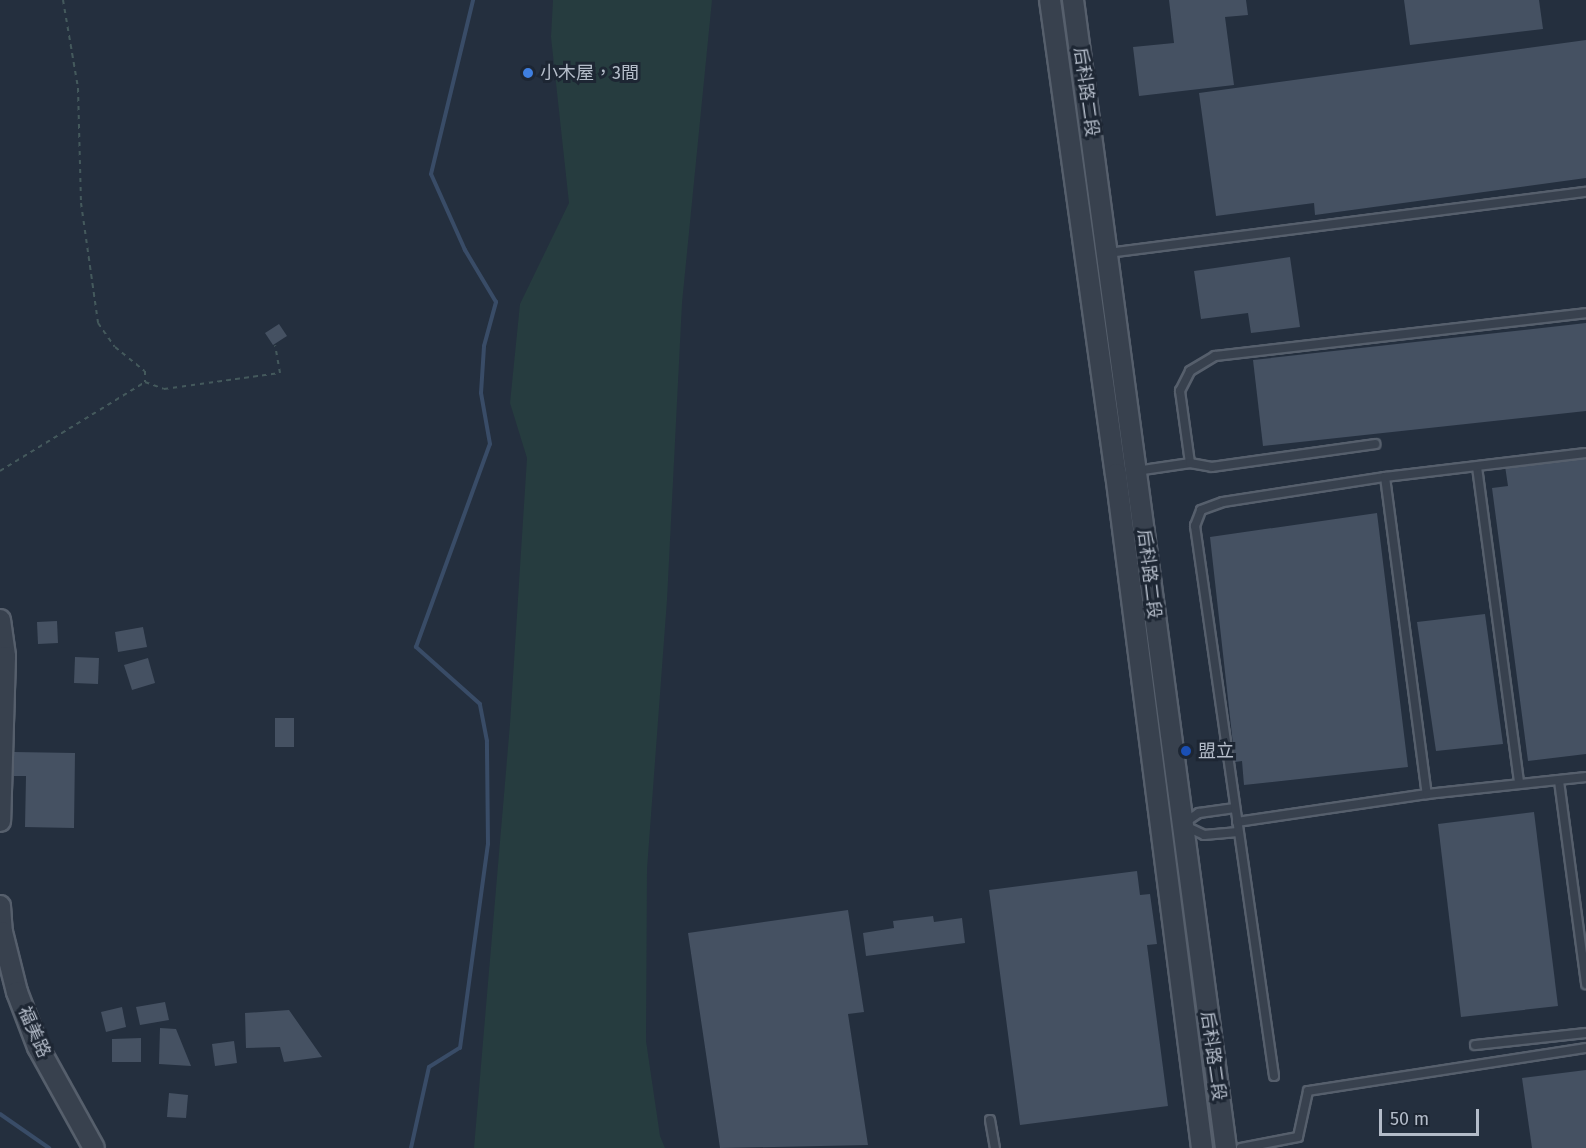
<!DOCTYPE html>
<html>
<head>
<meta charset="utf-8">
<style>
	body { margin:0 }
	#map { position:relative; width:1586px; height:1148px; overflow:hidden; background:#242f3e; font-family:"Fira Sans","Noto Sans TC",sans-serif }
	div>[style] { position:absolute }
	[style*='--x'] { left:calc(var(--x)*1px); top:calc(var(--y)*1px); width:calc(var(--w)*1px); rotate:calc(var(--a)*1deg) }
	.green>* { inset:0; background:#263c3f }
	.stream>* { height:4px; margin:-2px; padding:0 2px; transform-origin:2px; border-radius:2px; background:#394c67 }
	.building>* { inset:0; background:#455162 }
	.path>* { height:2px; margin-top:-1px; transform-origin:0; background:repeating-linear-gradient(90deg,#44595c 0 4.5px,transparent 0 9px) }
	.roads { filter:drop-shadow(2px 0 #565f6c) drop-shadow(-2px 0 #565f6c) drop-shadow(0 2px #565f6c) drop-shadow(0 -2px #565f6c) }
	.service>* { height:8px; margin:-4px; padding:0 4px; transform-origin:4px; border-radius:4px; background:#38414e }
	.tertiary>* { height:20px; margin:-10px; padding:0 10px; transform-origin:10px; border-radius:10px; background:#38414e }
	.dots>* { width:16px; height:16px; translate:-50% -50%; box-sizing:border-box; border:3px solid #1d2633; border-radius:50% }
	span { translate:-50% -50%; white-space:nowrap; text-align:center; line-height:1.15; -webkit-text-stroke:6px #1d2633; paint-order:stroke }
	.poi-label { font-size:18px; color:#b4bcc9 }
	.left { translate:0 -50%; text-align:left }
	.street-label { font-size:18px; color:#b4bcc9 }
	.scale { position:absolute; left:1379px; top:1109px; width:100px; height:27px; box-sizing:border-box; border:3px solid #b4bcc9; border-top:0; padding-left:8px; font-size:18px; line-height:21px; white-space:nowrap; color:#b4bcc9; -webkit-text-stroke:4px #1d2633; paint-order:stroke }
</style>
</head>
<body>
<div id="map">
	<div class="green">
		<div style="clip-path:polygon(553px 0,712px 0,682px 303px,667px 600px,647px 869px,646px 1041px,660px 1136px,665px 1148px,474px 1148px,510px 724px,527px 458px,510px 403px,520px 304px,569px 203px,551px 37px)"></div>
	</div>
	<div class="stream">
		<div style="--x:0;--y:1114;--w:60;--a:34.8"></div>
		<div style="--x:411;--y:1148;--w:83;--a:-77.5"></div>
		<div style="--x:429;--y:1067;--w:36;--a:-32"></div>
		<div style="--x:460;--y:1048;--w:206;--a:-82.2"></div>
		<div style="--x:488;--y:844;--w:103;--a:-90.6"></div>
		<div style="--x:487;--y:741;--w:38;--a:-101"></div>
		<div style="--x:480;--y:704;--w:86;--a:-138.3"></div>
		<div style="--x:416;--y:647;--w:216;--a:-70"></div>
		<div style="--x:490;--y:444;--w:52;--a:-100"></div>
		<div style="--x:481;--y:393;--w:47;--a:-86.3"></div>
		<div style="--x:484;--y:346;--w:46;--a:-74.7"></div>
		<div style="--x:496;--y:302;--w:61;--a:-120.8"></div>
		<div style="--x:465;--y:250;--w:83;--a:-114.1"></div>
		<div style="--x:431;--y:174;--w:179;--a:-76.4"></div>
	</div>
	<div class="building">
		<div style="clip-path:polygon(1169px 0,1246px 0,1248px 15px,1225px 17px,1234px 85px,1139px 96px,1133px 47px,1174px 43px)"></div>
		<div style="clip-path:polygon(1404px 0,1539px 0,1543px 29px,1410px 45px)"></div>
		<div style="clip-path:polygon(1586px 40px,1586px 178px,1315px 215px,1314px 203px,1216px 216px,1199px 93px)"></div>
		<div style="clip-path:polygon(1290px 257px,1300px 327px,1251px 333px,1248px 313px,1201px 319px,1194px 271px)"></div>
		<div style="clip-path:polygon(1586px 323px,1586px 411px,1263px 446px,1253px 360px)"></div>
		<div style="clip-path:polygon(279px 324px,287px 336px,273px 345px,265px 333px)"></div>
		<div style="clip-path:polygon(1586px 456px,1586px 754px,1528px 761px,1492px 488px,1508px 486px,1505px 466px)"></div>
		<div style="clip-path:polygon(1377px 513px,1408px 767px,1244px 785px,1242px 761px,1235px 762px,1210px 537px)"></div>
		<div style="clip-path:polygon(1485px 614px,1503px 744px,1436px 751px,1417px 622px)"></div>
		<div style="clip-path:polygon(57px 621px,58px 643px,38px 644px,37px 622px)"></div>
		<div style="clip-path:polygon(143px 627px,147px 647px,118px 652px,115px 632px)"></div>
		<div style="clip-path:polygon(75px 657px,99px 658px,98px 684px,74px 683px)"></div>
		<div style="clip-path:polygon(148px 658px,155px 683px,132px 690px,124px 665px)"></div>
		<div style="clip-path:polygon(275px 718px,294px 718px,294px 747px,275px 747px)"></div>
		<div style="clip-path:polygon(14px 752px,75px 753px,74px 828px,25px 827px,26px 776px,14px 776px)"></div>
		<div style="clip-path:polygon(1534px 812px,1558px 1006px,1461px 1017px,1438px 824px)"></div>
		<div style="clip-path:polygon(1137px 871px,1140px 895px,1150px 894px,1157px 944px,1147px 945px,1168px 1106px,1020px 1125px,989px 890px)"></div>
		<div style="clip-path:polygon(848px 910px,864px 1012px,848px 1014px,868px 1145px,720px 1148px,688px 933px)"></div>
		<div style="clip-path:polygon(933px 916px,934px 922px,962px 918px,965px 943px,866px 956px,863px 933px,894px 928px,893px 921px)"></div>
		<div style="clip-path:polygon(165px 1002px,169px 1020px,140px 1025px,136px 1007px)"></div>
		<div style="clip-path:polygon(122px 1007px,126px 1027px,106px 1032px,101px 1012px)"></div>
		<div style="clip-path:polygon(289px 1010px,322px 1057px,284px 1062px,280px 1047px,246px 1048px,245px 1013px)"></div>
		<div style="clip-path:polygon(160px 1028px,176px 1029px,191px 1066px,159px 1064px)"></div>
		<div style="clip-path:polygon(141px 1038px,141px 1062px,112px 1062px,112px 1039px)"></div>
		<div style="clip-path:polygon(234px 1041px,237px 1063px,215px 1066px,212px 1044px)"></div>
		<div style="clip-path:polygon(1586px 1070px,1586px 1148px,1532px 1148px,1522px 1078px)"></div>
		<div style="clip-path:polygon(169px 1093px,188px 1095px,186px 1118px,167px 1117px)"></div>
	</div>
	<div class="path">
		<div style="--x:63;--y:0;--w:89;--a:80.3"></div>
		<div style="--x:78;--y:88;--w:115;--a:88.5"></div>
		<div style="--x:81;--y:203;--w:121;--a:81.9"></div>
		<div style="--x:98;--y:323;--w:29;--a:55"></div>
		<div style="--x:115;--y:347;--w:38;--a:39"></div>
		<div style="--x:145;--y:371;--w:11;--a:90"></div>
		<div style="--x:145;--y:382;--w:20;--a:20"></div>
		<div style="--x:164;--y:389;--w:117;--a:-7.9"></div>
		<div style="--x:280;--y:373;--w:28;--a:-100"></div>
		<div style="--x:0;--y:471;--w:170;--a:-31.5"></div>
	</div>
	<div class="roads">
		<div class="service">
			<div style="--x:1108;--y:253;--w:482;--a:-7.3"></div>
			<div style="--x:1190;--y:463;--w:73;--a:-97.9"></div>
			<div style="--x:1180;--y:391;--w:22;--a:-63"></div>
			<div style="--x:1190;--y:371;--w:29;--a:-31"></div>
			<div style="--x:1215;--y:356;--w:373;--a:-6.6"></div>
			<div style="--x:1477;--y:467;--w:318;--a:82.4"></div>
			<div style="--x:1136;--y:471;--w:55;--a:-8.4"></div>
			<div style="--x:1190;--y:463;--w:22;--a:10"></div>
			<div style="--x:1212;--y:467;--w:165;--a:-8"></div>
			<div style="--x:1385;--y:477;--w:320;--a:82.5"></div>
			<div style="--x:1559;--y:781;--w:205;--a:82.4"></div>
			<div style="--x:1237;--y:822;--w:192;--a:-8.4"></div>
			<div style="--x:1427;--y:794;--w:160;--a:-6.1"></div>
			<div style="--x:1184;--y:823;--w:18;--a:-34"></div>
			<div style="--x:1199;--y:813;--w:36;--a:-8"></div>
			<div style="--x:1185;--y:826;--w:21;--a:25"></div>
			<div style="--x:1204;--y:835;--w:34;--a:-5"></div>
			<div style="--x:1475;--y:1045;--w:112;--a:-6.2"></div>
			<div style="--x:1274;--y:1076;--w:556;--a:-98.17"></div>
			<div style="--x:1195;--y:526;--w:17;--a:-69"></div>
			<div style="--x:1201;--y:510;--w:23;--a:-20"></div>
			<div style="--x:1223;--y:502;--w:164;--a:-8.8"></div>
			<div style="--x:1385;--y:477;--w:202;--a:-6.8"></div>
			<div style="--x:990;--y:1120;--w:28;--a:80"></div>
			<div style="--x:1241;--y:1148;--w:58;--a:-10.9"></div>
			<div style="--x:1298;--y:1137;--w:47;--a:-77.7"></div>
			<div style="--x:1308;--y:1091;--w:281;--a:-8.8"></div>
		</div>
		<div class="tertiary">
			<div style="--x:1050;--y:0;--w:479;--a:82.1"></div>
			<div style="--x:1116;--y:474;--w:679;--a:82.73"></div>
			<div style="--x:1073;--y:0;--w:1158;--a:82.41"></div>
			<div style="--x:0;--y:620;--w:37;--a:82"></div>
			<div style="--x:5;--y:657;--w:164;--a:91.7"></div>
			<div style="--x:0;--y:906;--w:26;--a:86"></div>
			<div style="--x:2;--y:932;--w:62;--a:76"></div>
			<div style="--x:17;--y:992;--w:59;--a:69.1"></div>
			<div style="--x:38;--y:1047;--w:115;--a:61"></div>
		</div>
	</div>
	<div class="dots">
		<div style="left:528px;top:73px;background:#3f7fe0"></div>
		<div style="left:1186px;top:751px;background:#1a4fb4"></div>
	</div>
	<div class="poi-label">
		<span class="left" style="left:540px;top:73px">小木屋，3間</span>
		<span class="left" style="left:1198px;top:751px">盟立</span>
	</div>
	<div class="street-label">
		<span style="left:1086px;top:92px;rotate:82deg">后科路二段</span>
		<span style="left:1149px;top:574px;rotate:83deg">后科路二段</span>
		<span style="left:34px;top:1032px;rotate:66deg">福美路</span>
		<span style="left:1213px;top:1056px;rotate:82deg">后科路二段</span>
	</div>
	<div class="scale">50 m</div>
</div>
</body>
</html>
